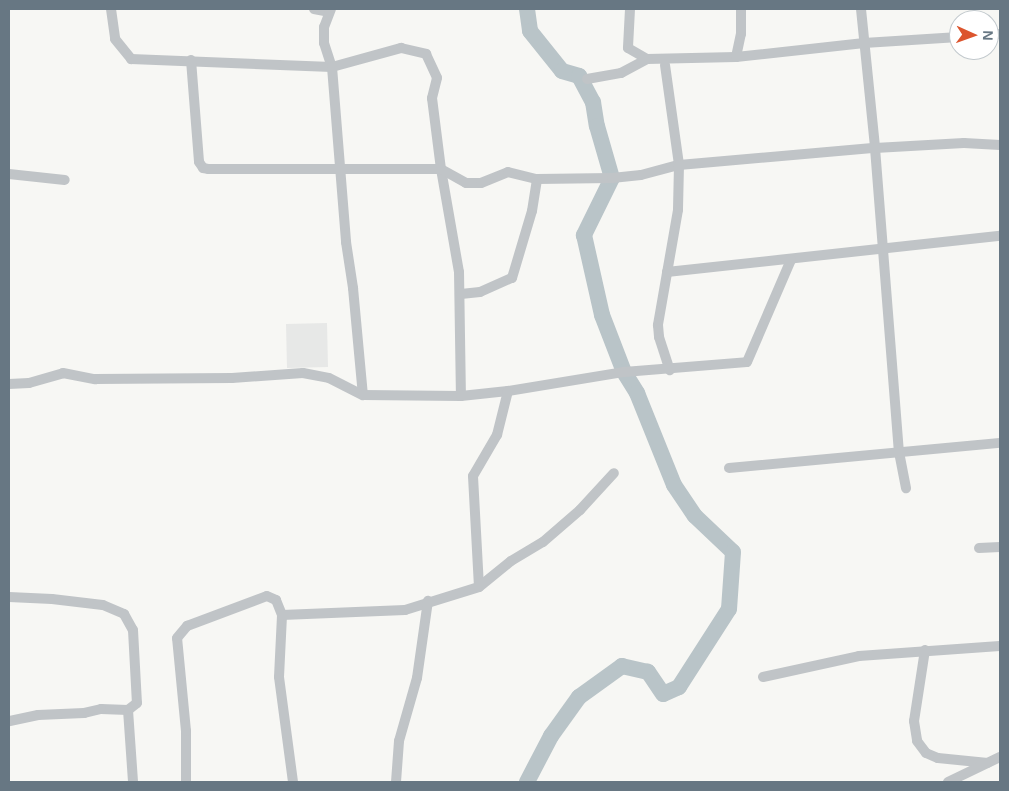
<!DOCTYPE html>
<html>
<head>
<meta charset="utf-8">
<style>
	body { margin:0 }
	#map { position:relative; width:1009px; height:791px; overflow:hidden; background:#f7f7f4; font-family:Helvetica,sans-serif }
	div>[style] { position:absolute }
	[style*='--x'] { left:calc(var(--x)*1px); top:calc(var(--y)*1px); width:calc(var(--w)*1px); rotate:calc(var(--a)*1deg) }
	.built>* { inset:0; background:#e7e8e7 }
	.river>* { height:16px; margin:-8px; padding:0 8px; transform-origin:8px; border-radius:8px; background:#b9c4c8 }
	.minor>* { height:10px; margin:-5px; padding:0 5px; transform-origin:5px; border-radius:5px; background:#c0c4c7 }
	span { translate:-50% -50%; white-space:nowrap; text-align:center; line-height:1.15; -webkit-text-stroke:5px #fff; paint-order:stroke }
	.frame { position:absolute; inset:0; border:10px solid #677783; pointer-events:none }
	.north { position:absolute; left:949px; top:10px; width:50px; height:50px; box-sizing:border-box; background:#fff; border:1px solid #c2c9cd; border-radius:50%; rotate:92deg; font-size:14px; font-weight:700; line-height:20px; text-align:center; color:#677783 }
	.north::after { content:''; display:block; margin:auto; width:18px; height:22px; background:#dc552e; clip-path:polygon(50% 0,100% 100%,50% 72%,0 100%) }
</style>
</head>
<body>
<div id="map">
	<div class="built">
		<div style="clip-path:polygon(327px 323px,328px 367px,287px 368px,286px 324px)"></div>
	</div>
	<div class="river">
		<div style="--x:527;--y:9;--w:22;--a:82"></div>
		<div style="--x:530;--y:31;--w:51;--a:51.3"></div>
		<div style="--x:562;--y:71;--w:18;--a:16"></div>
		<div style="--x:579;--y:76;--w:30;--a:62"></div>
		<div style="--x:593;--y:102;--w:24;--a:81"></div>
		<div style="--x:597;--y:126;--w:54;--a:73.9"></div>
		<div style="--x:612;--y:178;--w:64;--a:116.2"></div>
		<div style="--x:584;--y:235;--w:82;--a:77.3"></div>
		<div style="--x:602;--y:315;--w:61;--a:68.9"></div>
		<div style="--x:624;--y:372;--w:25;--a:58"></div>
		<div style="--x:637;--y:393;--w:99;--a:68.1"></div>
		<div style="--x:674;--y:485;--w:37;--a:56"></div>
		<div style="--x:695;--y:516;--w:52;--a:43.5"></div>
		<div style="--x:733;--y:552;--w:57;--a:94"></div>
		<div style="--x:729;--y:609;--w:93;--a:122.7"></div>
		<div style="--x:679;--y:687;--w:17;--a:156"></div>
		<div style="--x:663;--y:694;--w:27;--a:-124"></div>
		<div style="--x:648;--y:672;--w:27;--a:-167"></div>
		<div style="--x:622;--y:666;--w:53;--a:144.2"></div>
		<div style="--x:579;--y:697;--w:48;--a:125.7"></div>
		<div style="--x:551;--y:736;--w:52;--a:117.6"></div>
	</div>
	<div class="minor">
		<div style="--x:111;--y:9;--w:30;--a:82"></div>
		<div style="--x:115;--y:39;--w:26;--a:51"></div>
		<div style="--x:131;--y:59;--w:201;--a:2.3"></div>
		<div style="--x:332;--y:67;--w:72;--a:-15.4"></div>
		<div style="--x:401;--y:48;--w:26;--a:13"></div>
		<div style="--x:426;--y:54;--w:26;--a:65"></div>
		<div style="--x:437;--y:78;--w:21;--a:104"></div>
		<div style="--x:432;--y:98;--w:72;--a:82.8"></div>
		<div style="--x:441;--y:169;--w:105;--a:80.1"></div>
		<div style="--x:459;--y:272;--w:124;--a:89.1"></div>
		<div style="--x:314;--y:9;--w:15;--a:11"></div>
		<div style="--x:331;--y:9;--w:19;--a:111"></div>
		<div style="--x:324;--y:27;--w:16;--a:90"></div>
		<div style="--x:324;--y:43;--w:25;--a:72"></div>
		<div style="--x:332;--y:67;--w:176;--a:85.4"></div>
		<div style="--x:346;--y:242;--w:47;--a:81.3"></div>
		<div style="--x:353;--y:288;--w:107;--a:84.7"></div>
		<div style="--x:630;--y:9;--w:39;--a:93"></div>
		<div style="--x:628;--y:48;--w:22;--a:30"></div>
		<div style="--x:647;--y:59;--w:89;--a:-1.3"></div>
		<div style="--x:736;--y:57;--w:129;--a:-6.2"></div>
		<div style="--x:864;--y:43;--w:95;--a:-3.6"></div>
		<div style="--x:861;--y:9;--w:140;--a:84.2"></div>
		<div style="--x:875;--y:148;--w:305;--a:85.5"></div>
		<div style="--x:899;--y:452;--w:37;--a:79"></div>
		<div style="--x:989;--y:35;--w:11;--a:-5"></div>
		<div style="--x:736;--y:57;--w:24;--a:-78"></div>
		<div style="--x:741;--y:34;--w:25;--a:-90"></div>
		<div style="--x:191;--y:60;--w:102;--a:85.5"></div>
		<div style="--x:199;--y:162;--w:7;--a:56"></div>
		<div style="--x:203;--y:168;--w:5;--a:11"></div>
		<div style="--x:208;--y:169;--w:233;--a:0"></div>
		<div style="--x:441;--y:169;--w:29;--a:29"></div>
		<div style="--x:466;--y:183;--w:15;--a:0"></div>
		<div style="--x:481;--y:183;--w:29;--a:-22"></div>
		<div style="--x:508;--y:172;--w:30;--a:14"></div>
		<div style="--x:537;--y:179;--w:75;--a:-0.8"></div>
		<div style="--x:612;--y:178;--w:29;--a:-6"></div>
		<div style="--x:641;--y:175;--w:39;--a:-15"></div>
		<div style="--x:679;--y:165;--w:197;--a:-5"></div>
		<div style="--x:875;--y:148;--w:89;--a:-3.2"></div>
		<div style="--x:964;--y:143;--w:36;--a:3"></div>
		<div style="--x:665;--y:65;--w:101;--a:82"></div>
		<div style="--x:679;--y:165;--w:45;--a:91.3"></div>
		<div style="--x:678;--y:210;--w:117;--a:99.9"></div>
		<div style="--x:658;--y:325;--w:12;--a:85"></div>
		<div style="--x:659;--y:337;--w:35;--a:72"></div>
		<div style="--x:587;--y:79;--w:35;--a:-10"></div>
		<div style="--x:621;--y:73;--w:30;--a:-28"></div>
		<div style="--x:9;--y:174;--w:56;--a:6.1"></div>
		<div style="--x:667;--y:272;--w:335;--a:-6.2"></div>
		<div style="--x:461;--y:294;--w:19;--a:-6"></div>
		<div style="--x:480;--y:292;--w:35;--a:-24"></div>
		<div style="--x:512;--y:278;--w:70;--a:-73.4"></div>
		<div style="--x:532;--y:211;--w:32;--a:-81"></div>
		<div style="--x:9;--y:384;--w:20;--a:-3"></div>
		<div style="--x:29;--y:383;--w:35;--a:-16"></div>
		<div style="--x:63;--y:373;--w:33;--a:11"></div>
		<div style="--x:95;--y:379;--w:137;--a:-0.4"></div>
		<div style="--x:232;--y:378;--w:71;--a:-4"></div>
		<div style="--x:303;--y:373;--w:26;--a:11"></div>
		<div style="--x:329;--y:378;--w:38;--a:27"></div>
		<div style="--x:363;--y:395;--w:98;--a:0.6"></div>
		<div style="--x:461;--y:396;--w:47;--a:-6.1"></div>
		<div style="--x:508;--y:391;--w:118;--a:-9.3"></div>
		<div style="--x:624;--y:372;--w:123;--a:-4.6"></div>
		<div style="--x:747;--y:362;--w:111;--a:-66.7"></div>
		<div style="--x:729;--y:468;--w:272;--a:-5.3"></div>
		<div style="--x:979;--y:548;--w:21;--a:-3"></div>
		<div style="--x:479;--y:587;--w:111;--a:-93.1"></div>
		<div style="--x:473;--y:476;--w:48;--a:-59.7"></div>
		<div style="--x:497;--y:435;--w:45;--a:-76"></div>
		<div style="--x:9;--y:597;--w:43;--a:2.7"></div>
		<div style="--x:52;--y:599;--w:51;--a:6.7"></div>
		<div style="--x:103;--y:605;--w:23;--a:23"></div>
		<div style="--x:124;--y:614;--w:18;--a:61"></div>
		<div style="--x:133;--y:630;--w:73;--a:86.9"></div>
		<div style="--x:137;--y:703;--w:11;--a:142"></div>
		<div style="--x:128;--y:710;--w:27;--a:-178"></div>
		<div style="--x:101;--y:709;--w:17;--a:167"></div>
		<div style="--x:84;--y:713;--w:46;--a:177.5"></div>
		<div style="--x:38;--y:715;--w:30;--a:168"></div>
		<div style="--x:925;--y:650;--w:72;--a:98.8"></div>
		<div style="--x:914;--y:721;--w:20;--a:81"></div>
		<div style="--x:917;--y:741;--w:15;--a:53"></div>
		<div style="--x:926;--y:753;--w:13;--a:23"></div>
		<div style="--x:938;--y:758;--w:50;--a:5.7"></div>
		<div style="--x:763;--y:677;--w:98;--a:-12.3"></div>
		<div style="--x:859;--y:656;--w:141;--a:-4.1"></div>
		<div style="--x:128;--y:710;--w:72;--a:86"></div>
		<div style="--x:186;--y:782;--w:51;--a:-90"></div>
		<div style="--x:186;--y:731;--w:93;--a:-95.5"></div>
		<div style="--x:177;--y:638;--w:16;--a:-50"></div>
		<div style="--x:187;--y:626;--w:85;--a:-20.6"></div>
		<div style="--x:267;--y:596;--w:10;--a:24"></div>
		<div style="--x:276;--y:600;--w:16;--a:68"></div>
		<div style="--x:293;--y:782;--w:106;--a:-97.6"></div>
		<div style="--x:279;--y:677;--w:62;--a:-87.2"></div>
		<div style="--x:282;--y:615;--w:123;--a:-2.3"></div>
		<div style="--x:405;--y:610;--w:77;--a:-17.3"></div>
		<div style="--x:479;--y:587;--w:41;--a:-39.1"></div>
		<div style="--x:511;--y:561;--w:37;--a:-31"></div>
		<div style="--x:543;--y:542;--w:49;--a:-40.9"></div>
		<div style="--x:580;--y:510;--w:50;--a:-47.4"></div>
		<div style="--x:396;--y:782;--w:41;--a:-85.8"></div>
		<div style="--x:399;--y:741;--w:66;--a:-74.1"></div>
		<div style="--x:417;--y:678;--w:78;--a:-81.9"></div>
		<div style="--x:948;--y:782;--w:58;--a:-25.7"></div>
	</div>
	<div class="frame"></div>
	<div class="north">N</div>
</div>
</body>
</html>
